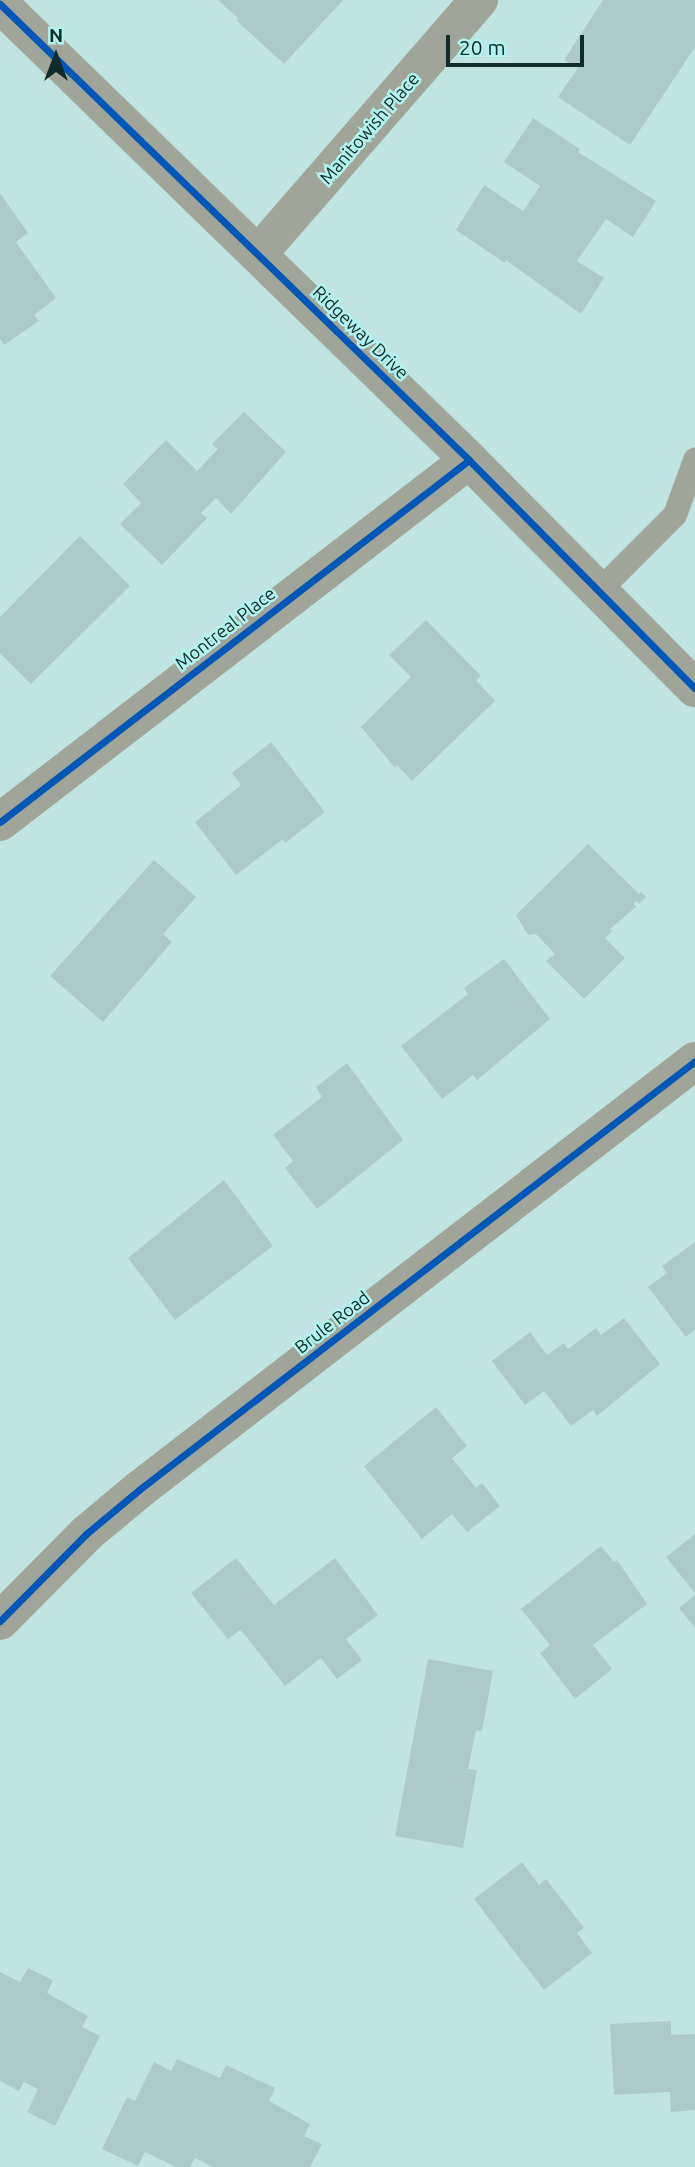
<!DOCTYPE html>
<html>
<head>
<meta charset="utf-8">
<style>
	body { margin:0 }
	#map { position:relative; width:695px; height:2167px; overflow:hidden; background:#c0e4e1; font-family:Ubuntu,sans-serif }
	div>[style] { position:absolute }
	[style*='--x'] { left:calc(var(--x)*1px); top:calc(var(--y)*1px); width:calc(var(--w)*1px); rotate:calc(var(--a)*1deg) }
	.building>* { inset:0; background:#adcacb }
	.lane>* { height:24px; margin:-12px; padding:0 12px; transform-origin:12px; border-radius:12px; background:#a1a498 }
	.street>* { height:38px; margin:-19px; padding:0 19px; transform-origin:19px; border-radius:19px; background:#a1a498 }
	.cycleway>* { height:7px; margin:-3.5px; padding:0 3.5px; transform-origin:3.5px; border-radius:3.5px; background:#0057b8 }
	span { translate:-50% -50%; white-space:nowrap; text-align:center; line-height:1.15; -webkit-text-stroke:5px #b1f3ee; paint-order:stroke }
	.street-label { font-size:18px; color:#102b29 }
	.north { position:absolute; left:21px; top:21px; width:70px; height:70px; -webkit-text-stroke:5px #b1f3ee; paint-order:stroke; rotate:0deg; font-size:19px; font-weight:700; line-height:28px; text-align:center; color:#102b29 }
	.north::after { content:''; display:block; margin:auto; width:24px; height:32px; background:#102b29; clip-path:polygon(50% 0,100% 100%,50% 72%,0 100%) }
	.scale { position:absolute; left:446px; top:35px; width:138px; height:32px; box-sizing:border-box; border:4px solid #102b29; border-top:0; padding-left:9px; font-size:21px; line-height:24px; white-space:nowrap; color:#102b29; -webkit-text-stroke:5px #b1f3ee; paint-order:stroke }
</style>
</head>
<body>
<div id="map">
	<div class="building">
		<div style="clip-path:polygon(218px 0,343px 0,284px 64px,236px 20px,238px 18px)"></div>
		<div style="clip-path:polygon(603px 0,695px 0,695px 47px,630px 145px,558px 97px,578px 68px,564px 60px)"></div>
		<div style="clip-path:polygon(533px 118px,580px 149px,578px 152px,656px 201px,633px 237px,606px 219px,577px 261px,604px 278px,581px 314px,506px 260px,505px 263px,456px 230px,484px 185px,523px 211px,540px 186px,504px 162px)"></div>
		<div style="clip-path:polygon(0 193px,28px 233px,16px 242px,56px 298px,34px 315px,39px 321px,4px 345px,0 339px)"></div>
		<div style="clip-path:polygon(244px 412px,286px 452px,231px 514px,216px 498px,201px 513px,207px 518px,162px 565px,120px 524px,141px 503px,123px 484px,166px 440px,197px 471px,218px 449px,212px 444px)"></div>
		<div style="clip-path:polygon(80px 536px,130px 586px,31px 684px,0 653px,0 617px)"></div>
		<div style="clip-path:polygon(426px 620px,481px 676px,476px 680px,495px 701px,412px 781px,397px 765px,395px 768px,361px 727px,411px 677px,389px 655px)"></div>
		<div style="clip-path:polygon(271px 742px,325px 812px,285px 843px,283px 839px,236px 875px,195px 822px,241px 785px,232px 773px)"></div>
		<div style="clip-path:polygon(588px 844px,639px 894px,641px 892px,646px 897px,639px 904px,636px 901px,634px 904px,636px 907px,610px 929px,613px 931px,605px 938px,625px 958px,584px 999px,546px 961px,555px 954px,536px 934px,528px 935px,516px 915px)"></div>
		<div style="clip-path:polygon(154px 860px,196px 897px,163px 934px,172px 942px,103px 1022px,50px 976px)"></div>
		<div style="clip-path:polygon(504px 959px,550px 1019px,477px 1080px,473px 1075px,442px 1099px,401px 1046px,468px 994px,464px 988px)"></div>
		<div style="clip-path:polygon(347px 1063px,403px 1140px,317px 1209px,285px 1168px,293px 1161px,273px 1135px,322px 1097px,316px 1087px)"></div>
		<div style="clip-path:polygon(224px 1180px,273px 1246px,175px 1320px,128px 1258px)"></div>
		<div style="clip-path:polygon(695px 1242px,695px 1329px,686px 1337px,648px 1287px,667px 1273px,662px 1266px)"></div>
		<div style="clip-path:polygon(624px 1318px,660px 1364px,597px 1416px,593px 1410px,571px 1426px,544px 1391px,525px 1405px,492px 1361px,530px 1332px,547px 1355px,564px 1343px,568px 1349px,596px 1328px,601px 1335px)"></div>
		<div style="clip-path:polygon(436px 1407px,467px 1446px,452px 1458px,476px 1488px,482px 1483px,500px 1506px,467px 1532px,452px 1514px,422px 1539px,364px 1466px)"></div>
		<div style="clip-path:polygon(695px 1534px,695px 1593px,666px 1557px)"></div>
		<div style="clip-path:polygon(601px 1546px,614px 1562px,617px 1560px,647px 1604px,593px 1645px,612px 1669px,575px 1699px,540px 1653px,550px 1645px,521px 1609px)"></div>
		<div style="clip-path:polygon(236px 1558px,274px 1605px,335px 1558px,378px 1615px,346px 1639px,362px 1660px,337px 1679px,321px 1658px,285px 1686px,245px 1635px,240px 1630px,228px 1639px,191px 1593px)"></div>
		<div style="clip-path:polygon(695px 1595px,695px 1628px,679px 1608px)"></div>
		<div style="clip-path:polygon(428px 1659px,493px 1671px,482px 1731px,476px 1730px,468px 1769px,477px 1770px,463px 1848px,395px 1836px)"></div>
		<div style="clip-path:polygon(522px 1862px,539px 1885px,546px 1879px,584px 1928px,577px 1933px,592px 1953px,544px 1990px,474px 1899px)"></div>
		<div style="clip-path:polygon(28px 1968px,53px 1980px,47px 1993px,88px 2016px,82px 2027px,100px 2036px,55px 2126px,27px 2112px,38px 2089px,24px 2082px,19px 2091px,0 2081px,0 1972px,20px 1982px)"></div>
		<div style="clip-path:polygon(671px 2021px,671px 2035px,695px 2034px,695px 2110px,671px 2112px,670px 2092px,614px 2095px,610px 2024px)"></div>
		<div style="clip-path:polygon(177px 2059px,220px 2078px,226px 2065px,275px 2088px,269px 2101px,310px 2124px,304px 2136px,322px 2144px,310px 2167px,213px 2167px,195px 2158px,190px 2167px,176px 2167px,145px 2152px,138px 2166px,102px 2149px,127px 2097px,135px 2101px,154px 2062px,171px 2071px)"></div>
	</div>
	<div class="lane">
		<div style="--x:599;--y:591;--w:107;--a:-45"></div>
		<div style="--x:675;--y:515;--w:59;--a:-70"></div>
	</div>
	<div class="street">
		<div style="--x:0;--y:4;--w:654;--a:44.19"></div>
		<div style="--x:469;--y:460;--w:321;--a:45.3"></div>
		<div style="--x:258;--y:254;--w:337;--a:-49"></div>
		<div style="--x:0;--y:822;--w:592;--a:-37.66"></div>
		<div style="--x:0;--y:1621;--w:122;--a:-45.3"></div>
		<div style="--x:86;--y:1534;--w:70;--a:-39.8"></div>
		<div style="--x:140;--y:1489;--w:701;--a:-37.64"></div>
	</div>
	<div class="cycleway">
		<div style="--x:0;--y:4;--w:654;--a:44.19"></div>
		<div style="--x:469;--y:460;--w:321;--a:45.3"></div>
		<div style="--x:0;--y:822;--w:592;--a:-37.66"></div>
		<div style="--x:0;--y:1621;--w:122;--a:-45.3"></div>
		<div style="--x:86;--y:1534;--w:70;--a:-39.8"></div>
		<div style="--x:140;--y:1489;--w:701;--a:-37.64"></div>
	</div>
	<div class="street-label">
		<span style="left:369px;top:128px;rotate:-49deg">Manitowish Place</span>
		<span style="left:361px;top:332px;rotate:44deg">Ridgeway Drive</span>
		<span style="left:225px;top:628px;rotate:-38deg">Montreal Place</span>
		<span style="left:332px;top:1322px;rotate:-38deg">Brule Road</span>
	</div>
	<div class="north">N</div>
	<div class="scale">20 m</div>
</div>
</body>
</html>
